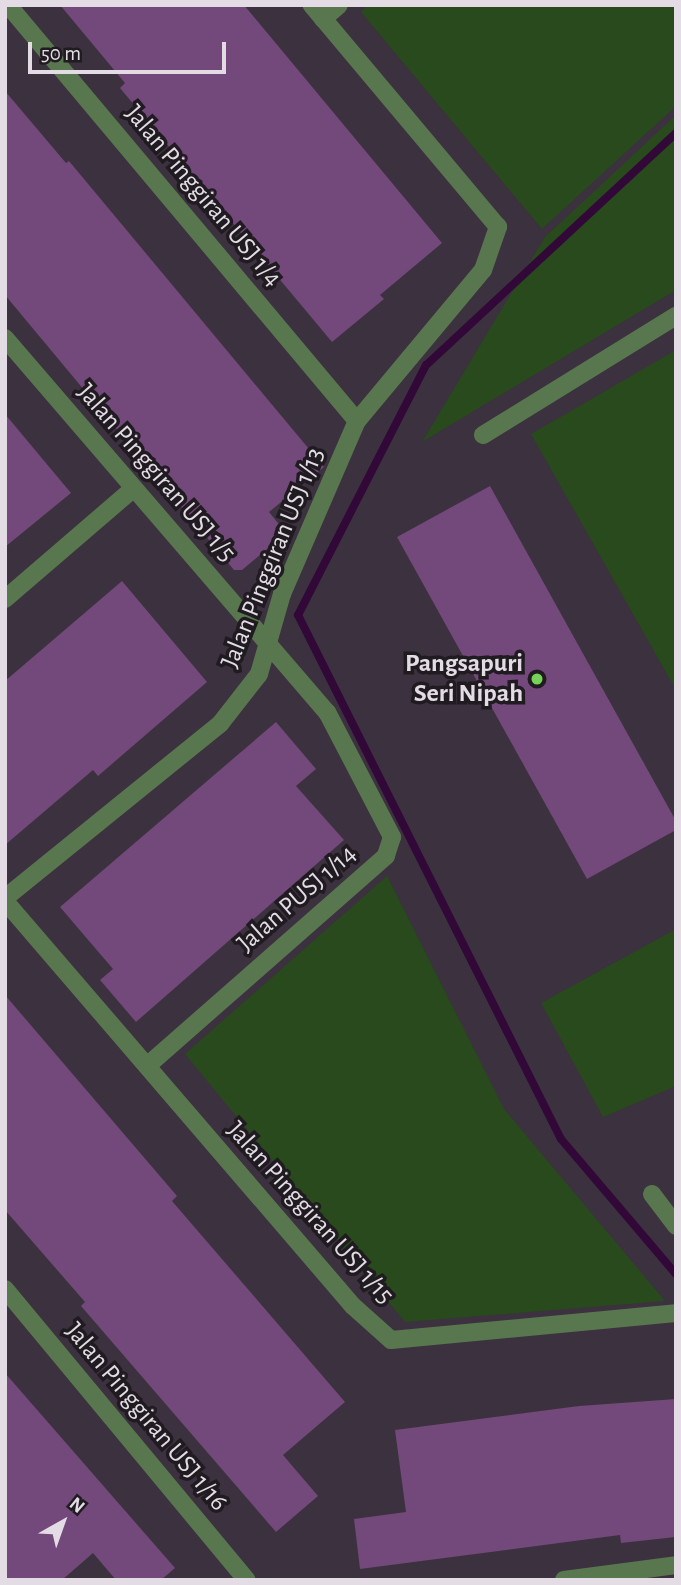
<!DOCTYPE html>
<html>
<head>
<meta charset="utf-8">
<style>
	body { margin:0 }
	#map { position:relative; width:681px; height:1585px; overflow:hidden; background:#3c313e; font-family:"Alegreya Sans",sans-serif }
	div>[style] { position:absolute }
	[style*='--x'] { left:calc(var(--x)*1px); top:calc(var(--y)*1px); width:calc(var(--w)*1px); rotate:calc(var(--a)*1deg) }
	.green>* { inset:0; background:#284a1c }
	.stream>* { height:8px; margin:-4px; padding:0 4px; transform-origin:4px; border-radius:4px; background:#310838 }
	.building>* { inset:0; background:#73487a }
	.minor>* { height:18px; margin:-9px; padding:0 9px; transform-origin:9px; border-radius:9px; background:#59774f }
	.dots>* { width:19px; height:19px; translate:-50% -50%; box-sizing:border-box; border:4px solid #201b21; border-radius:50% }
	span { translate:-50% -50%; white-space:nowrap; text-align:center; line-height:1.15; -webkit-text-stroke:7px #201b21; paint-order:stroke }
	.street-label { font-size:26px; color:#e3dce5 }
	.poi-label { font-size:26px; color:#e3dce5; font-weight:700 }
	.right { translate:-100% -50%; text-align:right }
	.frame { position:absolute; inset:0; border:7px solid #e3dce5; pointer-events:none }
	.north { position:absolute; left:28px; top:1487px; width:70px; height:70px; -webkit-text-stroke:5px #201b21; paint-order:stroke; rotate:40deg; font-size:19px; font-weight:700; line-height:28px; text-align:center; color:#e3dce5 }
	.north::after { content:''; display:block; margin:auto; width:24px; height:32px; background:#e3dce5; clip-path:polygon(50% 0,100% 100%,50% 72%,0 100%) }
	.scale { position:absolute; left:28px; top:42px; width:198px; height:32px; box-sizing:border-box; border:4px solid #e3dce5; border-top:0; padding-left:9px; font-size:21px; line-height:24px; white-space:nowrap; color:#e3dce5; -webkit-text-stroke:5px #201b21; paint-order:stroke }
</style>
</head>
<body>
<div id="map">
	<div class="green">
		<div style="clip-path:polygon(368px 5px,676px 5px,676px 106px,542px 229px,361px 12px)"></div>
		<div style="clip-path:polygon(676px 115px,676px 290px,422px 442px,545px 237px)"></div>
		<div style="clip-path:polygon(676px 350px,676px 690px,531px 434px)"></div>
		<div style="clip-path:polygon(387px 876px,504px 1109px,665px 1301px,405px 1322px,185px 1054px)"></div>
		<div style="clip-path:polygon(676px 929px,676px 1086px,603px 1117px,541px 1003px)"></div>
	</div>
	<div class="stream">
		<div style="--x:676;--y:133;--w:341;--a:137.1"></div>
		<div style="--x:426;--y:365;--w:281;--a:117.1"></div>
		<div style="--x:298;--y:615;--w:586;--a:63.35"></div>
		<div style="--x:561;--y:1139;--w:177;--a:49.6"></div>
	</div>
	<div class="building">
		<div style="clip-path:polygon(60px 5px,244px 5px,442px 243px,380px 295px,384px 299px,332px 342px,120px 88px,125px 83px)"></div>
		<div style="clip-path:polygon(5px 91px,66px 163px,69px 161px,324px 467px,269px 512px,286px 533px,242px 570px,234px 570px,5px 295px)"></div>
		<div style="clip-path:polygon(5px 414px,71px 493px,5px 547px)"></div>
		<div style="clip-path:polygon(490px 486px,676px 821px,676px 830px,587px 879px,397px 537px)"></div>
		<div style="clip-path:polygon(122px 581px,207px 682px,98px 776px,93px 770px,5px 845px,5px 681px)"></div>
		<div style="clip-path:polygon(276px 722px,316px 769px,296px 786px,344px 840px,136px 1022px,100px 980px,113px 969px,60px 907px)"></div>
		<div style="clip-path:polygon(5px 995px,177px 1196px,172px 1201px,345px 1402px,283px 1455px,318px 1496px,276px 1532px,81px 1306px,85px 1302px,5px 1210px)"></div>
		<div style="clip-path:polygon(5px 1373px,175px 1568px,161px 1580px,116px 1580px,93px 1553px,62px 1580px,5px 1580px)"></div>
		<div style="clip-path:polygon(676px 1399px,676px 1537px,621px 1543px,620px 1535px,360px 1569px,354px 1519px,406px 1512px,395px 1430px,579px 1406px)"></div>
	</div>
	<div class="minor">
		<div style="--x:8;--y:5;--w:543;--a:50.01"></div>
		<div style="--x:323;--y:19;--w:21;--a:-41"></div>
		<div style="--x:5;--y:338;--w:494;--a:49.3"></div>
		<div style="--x:327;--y:712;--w:141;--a:62.5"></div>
		<div style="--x:392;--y:837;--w:20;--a:108"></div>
		<div style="--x:386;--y:856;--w:318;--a:138.7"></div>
		<div style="--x:483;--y:435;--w:227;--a:-31.7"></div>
		<div style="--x:5;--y:599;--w:170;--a:-40.7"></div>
		<div style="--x:5;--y:898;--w:277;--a:-39"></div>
		<div style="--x:220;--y:724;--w:63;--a:-52"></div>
		<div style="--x:259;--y:674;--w:83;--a:-74"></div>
		<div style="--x:282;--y:594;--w:189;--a:-66.6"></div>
		<div style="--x:357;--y:421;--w:197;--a:-50.2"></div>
		<div style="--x:483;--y:270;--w:46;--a:-70.8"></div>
		<div style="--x:498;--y:227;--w:290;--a:-130"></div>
		<div style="--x:5;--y:901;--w:534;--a:49.33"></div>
		<div style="--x:353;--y:1306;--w:51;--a:41.8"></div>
		<div style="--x:391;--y:1340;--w:286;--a:-5.4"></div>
		<div style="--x:652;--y:1194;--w:40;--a:53"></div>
		<div style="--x:5;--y:1289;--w:378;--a:50.3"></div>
		<div style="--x:564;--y:1580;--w:113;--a:-7.6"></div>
	</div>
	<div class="dots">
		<div style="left:537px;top:679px;background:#78d259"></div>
	</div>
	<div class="street-label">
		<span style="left:203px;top:196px;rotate:50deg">Jalan Pinggiran USJ 1/4</span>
		<span style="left:156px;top:473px;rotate:49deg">Jalan Pinggiran USJ 1/5</span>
		<span style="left:273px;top:558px;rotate:-68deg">Jalan Pinggiran USJ 1/13</span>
		<span style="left:297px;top:899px;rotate:-41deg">Jalan PUSJ 1/14</span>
		<span style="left:310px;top:1213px;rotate:48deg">Jalan Pinggiran USJ 1/15</span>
		<span style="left:146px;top:1417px;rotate:50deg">Jalan Pinggiran USJ 1/16</span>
	</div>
	<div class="poi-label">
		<span class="right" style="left:523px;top:679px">Pangsapuri<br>Seri Nipah</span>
	</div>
	<div class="frame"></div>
	<div class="north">N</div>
	<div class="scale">50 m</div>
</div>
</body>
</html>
